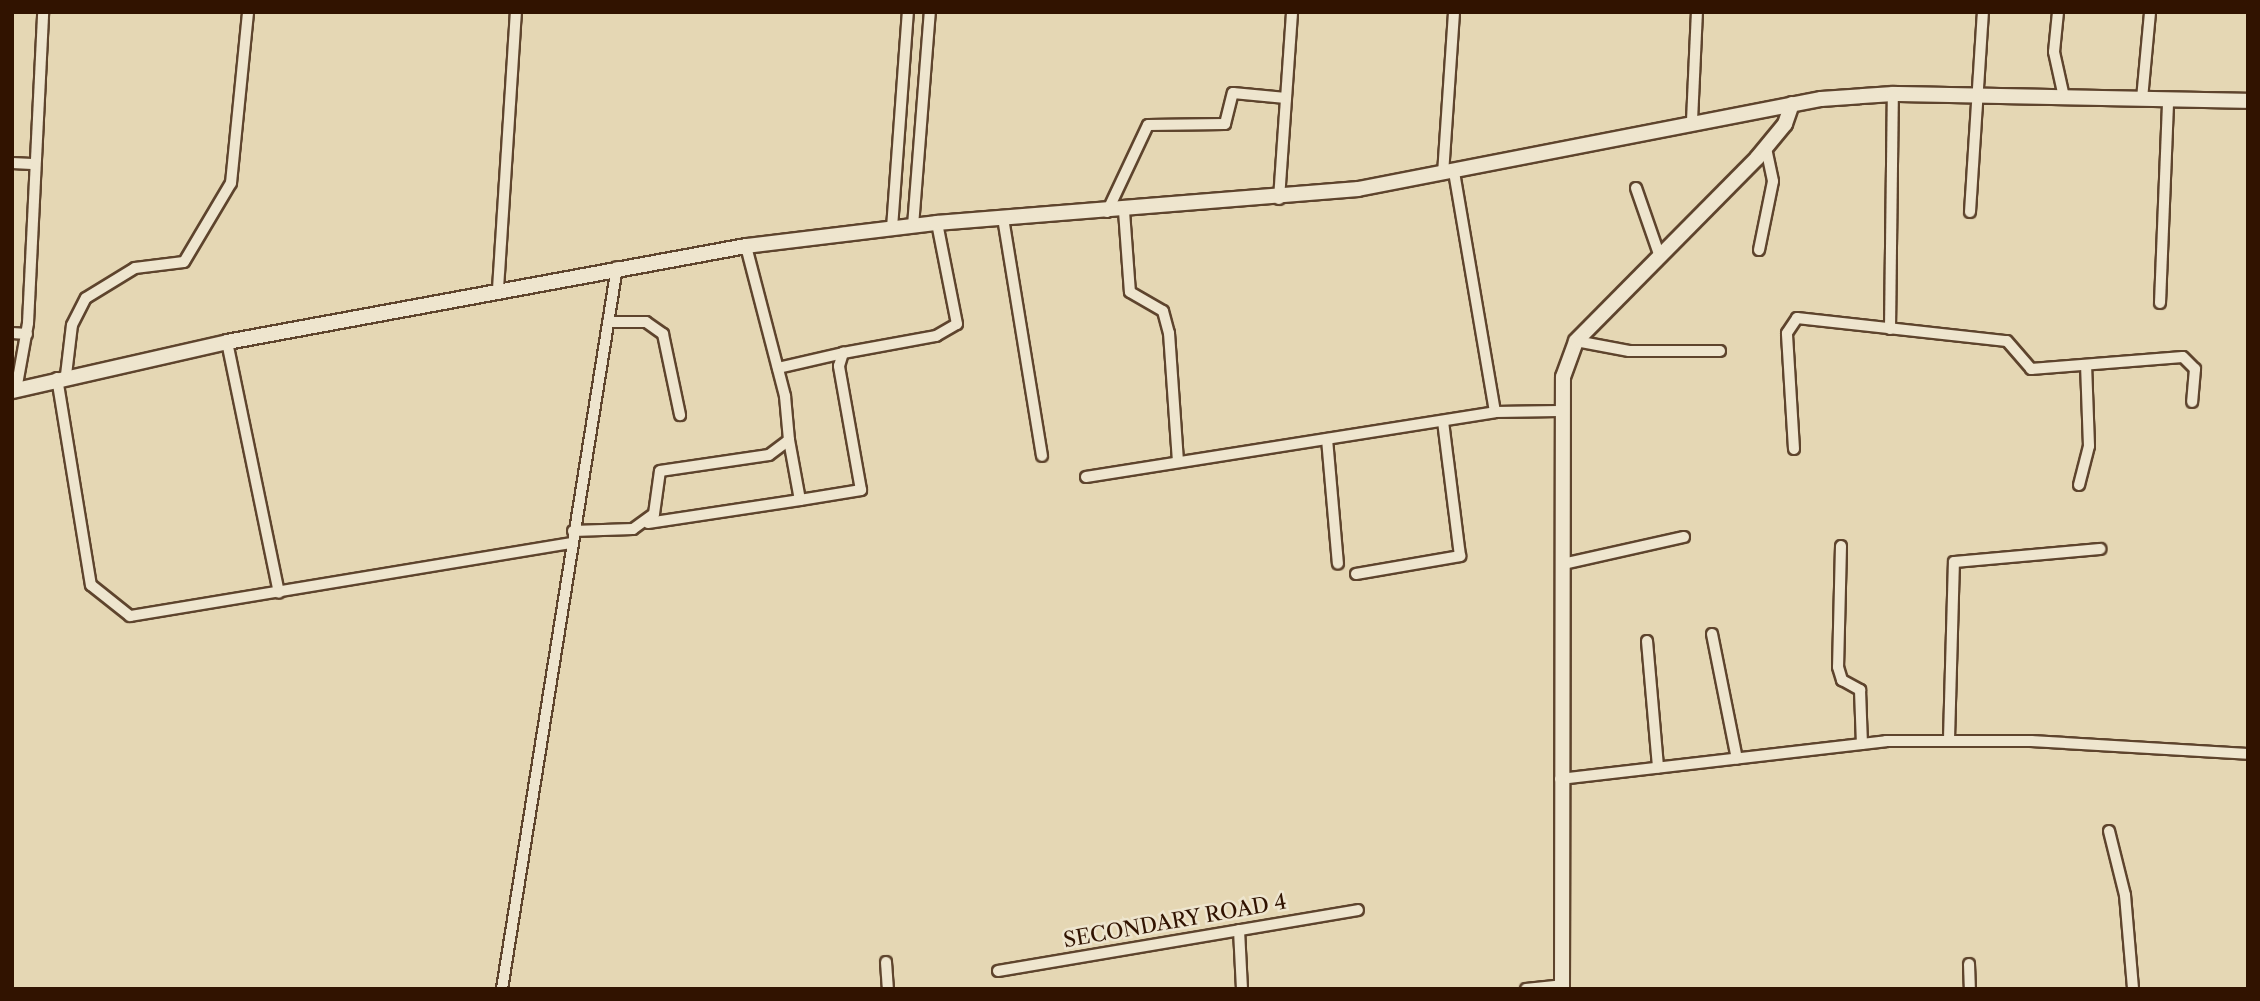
<!DOCTYPE html>
<html>
<head>
<meta charset="utf-8">
<style>
	body { margin:0 }
	#map { position:relative; width:2260px; height:1001px; overflow:hidden; background:#e5d7b4; font-family:"Libre Caslon Text",serif }
	div>[style] { position:absolute }
	[style*='--x'] { left:calc(var(--x)*1px); top:calc(var(--y)*1px); width:calc(var(--w)*1px); rotate:calc(var(--a)*1deg) }
	.roads { filter:drop-shadow(2px 0 #5e442d) drop-shadow(-2px 0 #5e442d) drop-shadow(0 2px #5e442d) drop-shadow(0 -2px #5e442d) }
	.street>* { height:10px; margin:-5px; padding:0 5px; transform-origin:5px; border-radius:5px; background:#eee5ce }
	.secondary>* { height:14px; margin:-7px; padding:0 7px; transform-origin:7px; border-radius:7px; background:#eee5ce }
	span { translate:-50% -50%; white-space:nowrap; text-align:center; line-height:1.15; -webkit-text-stroke:5px #eee5ce; paint-order:stroke }
	.street-label { font-size:21px; color:#311300 }
	.frame { position:absolute; inset:0; border:14px solid #311300; pointer-events:none }
</style>
</head>
<body>
<div id="map">
	<div class="roads">
		<div class="street">
			<div style="--x:2058;--y:12;--w:40;--a:95.7"></div>
			<div style="--x:2054;--y:52;--w:46;--a:77.5"></div>
			<div style="--x:2142;--y:99;--w:87;--a:-84.7"></div>
			<div style="--x:1692;--y:121;--w:109;--a:-87.4"></div>
			<div style="--x:12;--y:163;--w:20;--a:3"></div>
			<div style="--x:1454;--y:172;--w:243;--a:80.3"></div>
			<div style="--x:1443;--y:174;--w:162;--a:-86.1"></div>
			<div style="--x:1636;--y:188;--w:70;--a:70.8"></div>
			<div style="--x:1279;--y:199;--w:187;--a:-86"></div>
			<div style="--x:1124;--y:211;--w:81;--a:85.8"></div>
			<div style="--x:1130;--y:292;--w:38;--a:30"></div>
			<div style="--x:1163;--y:311;--w:23;--a:75"></div>
			<div style="--x:1169;--y:333;--w:129;--a:86"></div>
			<div style="--x:1107;--y:212;--w:96;--a:-64.8"></div>
			<div style="--x:1148;--y:125;--w:77;--a:-0.7"></div>
			<div style="--x:1225;--y:124;--w:32;--a:-76"></div>
			<div style="--x:1233;--y:93;--w:53;--a:5.4"></div>
			<div style="--x:1970;--y:212;--w:200;--a:-86.3"></div>
			<div style="--x:1003;--y:218;--w:241;--a:80.7"></div>
			<div style="--x:913;--y:226;--w:215;--a:-85.5"></div>
			<div style="--x:892;--y:228;--w:217;--a:-85.8"></div>
			<div style="--x:1759;--y:250;--w:70;--a:-78.5"></div>
			<div style="--x:1773;--y:181;--w:34;--a:-102"></div>
			<div style="--x:498;--y:289;--w:278;--a:-86.3"></div>
			<div style="--x:2160;--y:303;--w:203;--a:-87.7"></div>
			<div style="--x:608;--y:322;--w:38;--a:0"></div>
			<div style="--x:646;--y:322;--w:21;--a:35"></div>
			<div style="--x:663;--y:334;--w:83;--a:78.1"></div>
			<div style="--x:1890;--y:329;--w:235;--a:-89.3"></div>
			<div style="--x:12;--y:333;--w:15;--a:4"></div>
			<div style="--x:1576;--y:341;--w:54;--a:10.7"></div>
			<div style="--x:1629;--y:351;--w:91;--a:0"></div>
			<div style="--x:227;--y:342;--w:256;--a:78.3"></div>
			<div style="--x:778;--y:368;--w:67;--a:-13"></div>
			<div style="--x:66;--y:375;--w:50;--a:-83.2"></div>
			<div style="--x:72;--y:325;--w:30;--a:-63"></div>
			<div style="--x:86;--y:298;--w:57;--a:-31.5"></div>
			<div style="--x:135;--y:268;--w:49;--a:-7"></div>
			<div style="--x:184;--y:262;--w:92;--a:-59.3"></div>
			<div style="--x:231;--y:183;--w:172;--a:-84.3"></div>
			<div style="--x:57;--y:378;--w:210;--a:80.7"></div>
			<div style="--x:91;--y:585;--w:50;--a:38.5"></div>
			<div style="--x:130;--y:616;--w:446;--a:-9.4"></div>
			<div style="--x:16;--y:390;--w:68;--a:-79.8"></div>
			<div style="--x:28;--y:323;--w:311;--a:-87.2"></div>
			<div style="--x:1327;--y:439;--w:125;--a:85"></div>
			<div style="--x:1794;--y:449;--w:116;--a:-93.5"></div>
			<div style="--x:1787;--y:333;--w:18;--a:-56"></div>
			<div style="--x:1797;--y:318;--w:211;--a:6.3"></div>
			<div style="--x:2007;--y:341;--w:37;--a:49"></div>
			<div style="--x:2031;--y:369;--w:152;--a:-4.5"></div>
			<div style="--x:2183;--y:357;--w:17;--a:45"></div>
			<div style="--x:2195;--y:369;--w:33;--a:95"></div>
			<div style="--x:1086;--y:477;--w:414;--a:-9"></div>
			<div style="--x:1495;--y:412;--w:64;--a:-0.9"></div>
			<div style="--x:2079;--y:485;--w:40;--a:-75.6"></div>
			<div style="--x:2089;--y:446;--w:81;--a:-92.1"></div>
			<div style="--x:800;--y:500;--w:62;--a:-9.3"></div>
			<div style="--x:861;--y:490;--w:126;--a:-100.1"></div>
			<div style="--x:839;--y:366;--w:14;--a:-73"></div>
			<div style="--x:843;--y:353;--w:95;--a:-10.4"></div>
			<div style="--x:936;--y:336;--w:24;--a:-30"></div>
			<div style="--x:957;--y:324;--w:103;--a:-101.2"></div>
			<div style="--x:648;--y:523;--w:154;--a:-8.6"></div>
			<div style="--x:800;--y:500;--w:61;--a:-100.4"></div>
			<div style="--x:573;--y:531;--w:60;--a:-1.9"></div>
			<div style="--x:633;--y:529;--w:26;--a:-36"></div>
			<div style="--x:654;--y:514;--w:43;--a:-82.1"></div>
			<div style="--x:660;--y:471;--w:110;--a:-8.4"></div>
			<div style="--x:769;--y:455;--w:25;--a:-37"></div>
			<div style="--x:789;--y:440;--w:44;--a:-95.2"></div>
			<div style="--x:785;--y:396;--w:155;--a:-104.6"></div>
			<div style="--x:1841;--y:546;--w:121;--a:91.4"></div>
			<div style="--x:1838;--y:667;--w:14;--a:73"></div>
			<div style="--x:1842;--y:680;--w:21;--a:29"></div>
			<div style="--x:1860;--y:690;--w:54;--a:87.9"></div>
			<div style="--x:1563;--y:564;--w:124;--a:-12.6"></div>
			<div style="--x:1356;--y:574;--w:106;--a:-9.8"></div>
			<div style="--x:1460;--y:556;--w:136;--a:-97.2"></div>
			<div style="--x:1712;--y:634;--w:127;--a:78.7"></div>
			<div style="--x:1647;--y:641;--w:127;--a:85"></div>
			<div style="--x:1949;--y:739;--w:177;--a:-88.4"></div>
			<div style="--x:1954;--y:562;--w:147;--a:-5.1"></div>
			<div style="--x:1560;--y:779;--w:328;--a:-6.6"></div>
			<div style="--x:1886;--y:741;--w:145;--a:0"></div>
			<div style="--x:2031;--y:741;--w:217;--a:3.4"></div>
			<div style="--x:2109;--y:831;--w:66;--a:76"></div>
			<div style="--x:2125;--y:895;--w:94;--a:85.1"></div>
			<div style="--x:1239;--y:930;--w:59;--a:87.1"></div>
			<div style="--x:886;--y:962;--w:27;--a:86"></div>
			<div style="--x:1969;--y:964;--w:25;--a:88"></div>
			<div style="--x:998;--y:971;--w:365;--a:-9.6"></div>
			<div style="--x:502;--y:989;--w:731;--a:-80.95"></div>
			<div style="--x:1526;--y:989;--w:36;--a:-6"></div>
		</div>
		<div class="secondary">
			<div style="--x:12;--y:391;--w:221;--a:-12.8"></div>
			<div style="--x:227;--y:342;--w:528;--a:-10.48"></div>
			<div style="--x:746;--y:246;--w:192;--a:-6.9"></div>
			<div style="--x:937;--y:223;--w:422;--a:-4.6"></div>
			<div style="--x:1358;--y:189;--w:472;--a:-11"></div>
			<div style="--x:1821;--y:99;--w:72;--a:-4"></div>
			<div style="--x:1893;--y:94;--w:355;--a:1.1"></div>
			<div style="--x:1562;--y:989;--w:612;--a:-89.91"></div>
			<div style="--x:1563;--y:377;--w:38;--a:-70"></div>
			<div style="--x:1576;--y:341;--w:257;--a:-45.3"></div>
			<div style="--x:1757;--y:158;--w:44;--a:-50.5"></div>
			<div style="--x:1785;--y:124;--w:21;--a:-71"></div>
		</div>
	</div>
	<div class="street-label">
		<span style="left:1175px;top:921px;rotate:-10deg">SECONDARY ROAD 4</span>
	</div>
	<div class="frame"></div>
</div>
</body>
</html>
